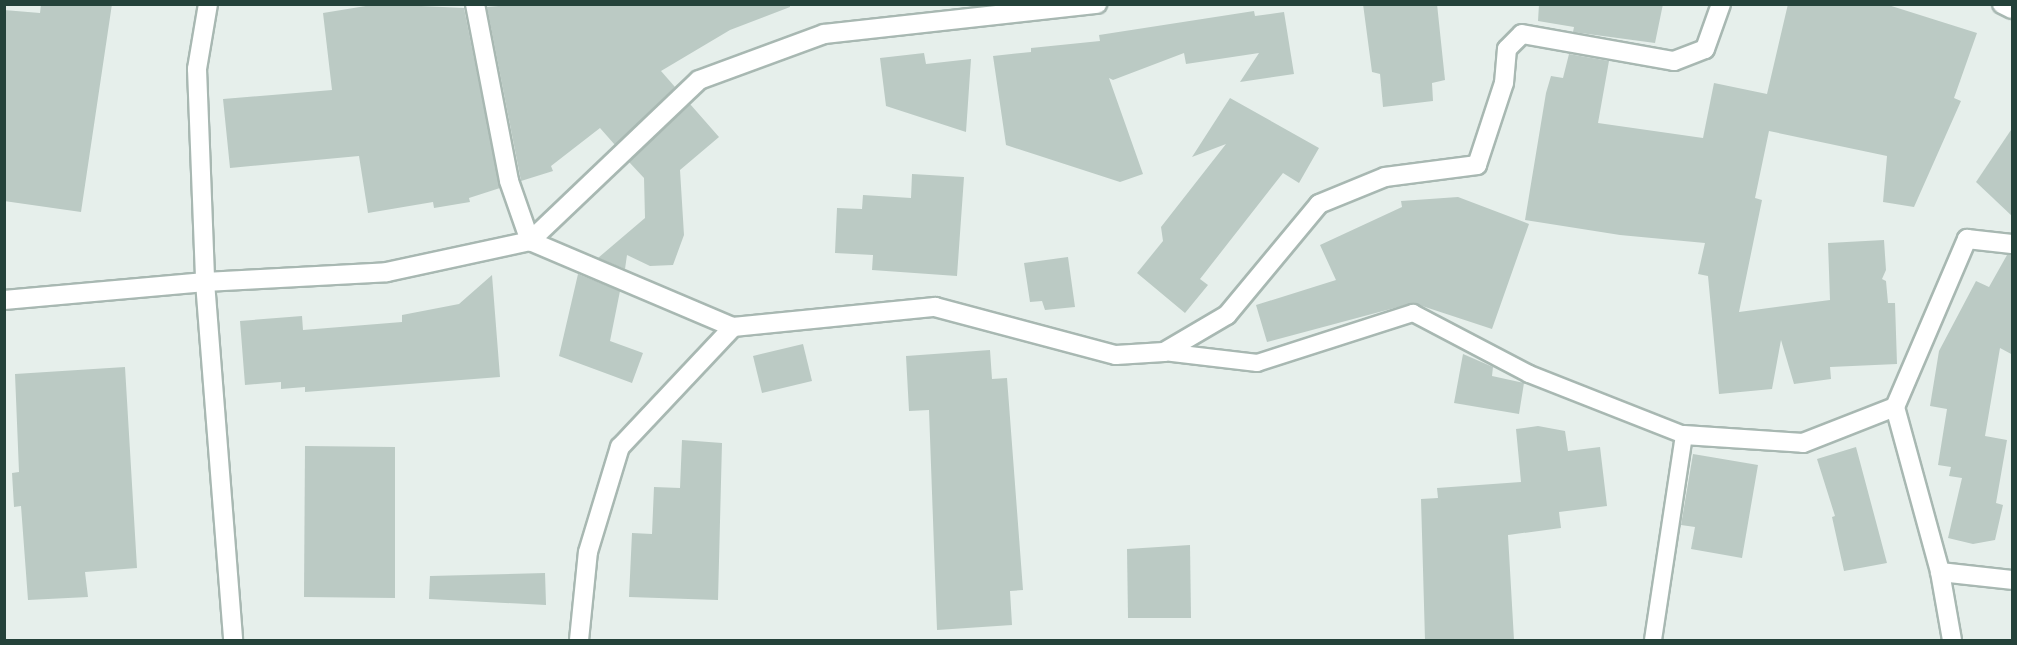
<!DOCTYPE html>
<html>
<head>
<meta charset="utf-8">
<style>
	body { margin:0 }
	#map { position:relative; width:2017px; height:645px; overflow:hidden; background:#e6efeb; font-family:"Source Sans 3",sans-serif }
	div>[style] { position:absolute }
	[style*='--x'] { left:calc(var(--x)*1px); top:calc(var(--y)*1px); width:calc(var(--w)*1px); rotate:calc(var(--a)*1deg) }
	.building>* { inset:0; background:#bbcac4 }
	.roads { filter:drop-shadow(2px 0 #a8b8b2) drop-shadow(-2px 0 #a8b8b2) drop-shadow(0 2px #a8b8b2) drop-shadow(0 -2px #a8b8b2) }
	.service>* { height:16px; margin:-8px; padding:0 8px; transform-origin:8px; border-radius:8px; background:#fff }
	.minor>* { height:18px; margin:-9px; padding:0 9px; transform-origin:9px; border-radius:9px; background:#fff }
	.tertiary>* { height:18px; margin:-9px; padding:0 9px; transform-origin:9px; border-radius:9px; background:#fff }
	span { translate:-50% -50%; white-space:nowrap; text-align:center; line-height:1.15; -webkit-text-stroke:4.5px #f7fbf9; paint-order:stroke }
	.frame { position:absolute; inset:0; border:6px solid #24423a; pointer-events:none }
</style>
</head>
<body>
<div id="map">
	<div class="building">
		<div style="clip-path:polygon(41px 4px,112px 4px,81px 212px,4px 201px,4px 10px,40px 13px)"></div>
		<div style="clip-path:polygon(378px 4px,464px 8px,500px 188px,469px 198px,470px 202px,434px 208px,433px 202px,368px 213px,359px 156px,230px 168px,223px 99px,332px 90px,323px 13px)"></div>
		<div style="clip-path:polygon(521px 4px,790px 4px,790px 7px,730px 30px,661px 71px,675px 87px,615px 145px,600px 128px,551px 166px,553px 171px,521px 181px,487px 7px)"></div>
		<div style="clip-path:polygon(1363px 4px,1437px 4px,1445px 80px,1432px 83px,1433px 101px,1383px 107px,1380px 74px,1372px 72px)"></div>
		<div style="clip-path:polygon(1539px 4px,1663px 4px,1655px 43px,1573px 32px,1574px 27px,1538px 21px)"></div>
		<div style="clip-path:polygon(1788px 4px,1885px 4px,1977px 33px,1954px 98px,1961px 101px,1914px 207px,1883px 202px,1887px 156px,1769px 131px,1755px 198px,1762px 200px,1739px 312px,1830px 300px,1828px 243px,1884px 240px,1886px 270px,1882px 279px,1886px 281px,1888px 303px,1895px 303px,1897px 364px,1830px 367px,1831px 379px,1794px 384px,1781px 340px,1772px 389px,1719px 394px,1708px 276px,1698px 274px,1705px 243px,1620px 235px,1525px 220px,1546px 93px,1551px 76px,1563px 78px,1569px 54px,1609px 61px,1598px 123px,1703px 138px,1714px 83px,1767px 94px)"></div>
		<div style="clip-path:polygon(1254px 11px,1255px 16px,1284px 12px,1294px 74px,1240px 82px,1259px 53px,1186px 64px,1184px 53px,1113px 80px,1109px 78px,1143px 174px,1120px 182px,1006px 145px,993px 56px,1031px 52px,1031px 48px,1100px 41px,1099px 35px)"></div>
		<div style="clip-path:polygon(924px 53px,926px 64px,971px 59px,966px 132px,886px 106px,880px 58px)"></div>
		<div style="clip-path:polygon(1230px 98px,1319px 148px,1299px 183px,1283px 173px,1200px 279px,1208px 285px,1185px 313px,1137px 273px,1163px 241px,1161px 227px,1226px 144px,1192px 157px)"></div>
		<div style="clip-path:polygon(690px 104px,719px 137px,680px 170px,684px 235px,673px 265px,650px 266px,627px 255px,625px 269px,598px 258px,645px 218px,644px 178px,629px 162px)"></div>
		<div style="clip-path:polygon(2013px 127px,2013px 217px,1976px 182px)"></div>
		<div style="clip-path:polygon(912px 174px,964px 177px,957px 276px,872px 270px,873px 255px,835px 253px,837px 208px,862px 209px,863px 195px,911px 198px)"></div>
		<div style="clip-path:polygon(1458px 197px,1529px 224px,1492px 329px,1413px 303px,1267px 342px,1256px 305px,1336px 280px,1320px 245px,1402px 207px,1401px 201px)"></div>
		<div style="clip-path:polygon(2007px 255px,2013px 255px,2013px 355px,2000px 348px,1985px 436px,2007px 440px,1996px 503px,2003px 505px,1995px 540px,1973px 544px,1948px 538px,1962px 478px,1949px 476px,1951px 467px,1938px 465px,1947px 409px,1930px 406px,1939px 351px,1976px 281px,1989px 287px)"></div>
		<div style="clip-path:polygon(1068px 257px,1075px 307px,1045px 310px,1042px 301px,1030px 302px,1024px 263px)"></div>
		<div style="clip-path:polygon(578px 274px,620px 291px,610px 341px,643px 353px,632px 383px,559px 356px)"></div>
		<div style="clip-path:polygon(492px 275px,500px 377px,305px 392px,305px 387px,281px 389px,281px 382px,245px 385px,240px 321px,302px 316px,303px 330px,402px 322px,402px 315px,459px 304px)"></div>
		<div style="clip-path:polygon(803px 344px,812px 381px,762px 393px,753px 356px)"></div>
		<div style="clip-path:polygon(990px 350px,992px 379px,1007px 378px,1023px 590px,1010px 591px,1012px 625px,937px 630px,929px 410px,909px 411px,906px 356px)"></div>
		<div style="clip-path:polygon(1463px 354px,1493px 367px,1492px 376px,1524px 383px,1519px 414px,1454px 403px)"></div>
		<div style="clip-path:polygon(125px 367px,137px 568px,85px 572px,88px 597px,28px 600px,21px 506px,14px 507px,12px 473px,19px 472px,15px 374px)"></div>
		<div style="clip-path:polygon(1538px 426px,1565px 431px,1568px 451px,1600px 447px,1607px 506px,1559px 512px,1561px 528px,1508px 535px,1514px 640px,1425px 640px,1421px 499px,1438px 498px,1437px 488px,1521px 482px,1516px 429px)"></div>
		<div style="clip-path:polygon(682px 440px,722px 443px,718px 600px,629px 597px,632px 533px,652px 534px,654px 487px,680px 488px)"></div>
		<div style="clip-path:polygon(305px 446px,395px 447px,395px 598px,304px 597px)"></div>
		<div style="clip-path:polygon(1856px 447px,1887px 563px,1844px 571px,1832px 517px,1835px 516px,1817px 459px)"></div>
		<div style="clip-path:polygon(1693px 454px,1758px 465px,1742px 558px,1691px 549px,1695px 527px,1681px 525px)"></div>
		<div style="clip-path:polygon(1190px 545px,1191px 618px,1128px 618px,1127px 549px)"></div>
		<div style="clip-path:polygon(545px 573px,546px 605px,429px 599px,430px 576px)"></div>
	</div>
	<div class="roads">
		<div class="service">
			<div style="--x:1164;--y:352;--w:94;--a:6.7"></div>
			<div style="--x:1257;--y:363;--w:164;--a:-17.8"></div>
			<div style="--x:1413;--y:313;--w:131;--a:27.7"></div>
			<div style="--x:1529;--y:374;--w:167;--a:21.5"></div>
			<div style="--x:1684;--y:435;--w:207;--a:98.6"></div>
		</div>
		<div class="minor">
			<div style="--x:208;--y:4;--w:66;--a:99.6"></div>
			<div style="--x:197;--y:69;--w:213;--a:87.8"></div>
			<div style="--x:205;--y:282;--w:359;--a:85.5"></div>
			<div style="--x:475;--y:4;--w:180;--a:79.1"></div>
			<div style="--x:509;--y:181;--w:64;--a:70.7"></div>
			<div style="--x:530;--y:241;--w:220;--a:23"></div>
			<div style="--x:733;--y:327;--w:203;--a:-5.7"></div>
			<div style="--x:935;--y:307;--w:187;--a:14.9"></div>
			<div style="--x:1116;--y:355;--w:48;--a:-3.6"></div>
			<div style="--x:1164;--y:352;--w:73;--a:-30.4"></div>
			<div style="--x:1227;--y:315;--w:144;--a:-50.3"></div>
			<div style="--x:1319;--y:204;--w:71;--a:-22.2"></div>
			<div style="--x:1385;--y:177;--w:93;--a:-7.4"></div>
			<div style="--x:1477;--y:165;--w:86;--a:-71.8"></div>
			<div style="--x:1504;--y:83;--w:34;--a:-85"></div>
			<div style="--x:1507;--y:49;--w:21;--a:-45"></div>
			<div style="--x:1522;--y:34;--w:154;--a:10.1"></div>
			<div style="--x:1674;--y:61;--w:33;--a:-21"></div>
			<div style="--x:1705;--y:49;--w:48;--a:-70.4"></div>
			<div style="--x:2002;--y:4;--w:11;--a:27"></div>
			<div style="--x:1895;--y:407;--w:171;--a:74.7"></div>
			<div style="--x:1940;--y:572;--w:69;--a:80"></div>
			<div style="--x:1684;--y:435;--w:119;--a:3.8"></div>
			<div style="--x:1803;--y:443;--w:99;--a:-21.4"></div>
			<div style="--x:1895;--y:407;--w:183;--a:-66.8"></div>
			<div style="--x:1967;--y:239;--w:45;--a:6.3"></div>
			<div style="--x:1940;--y:572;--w:72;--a:6.3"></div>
			<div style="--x:579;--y:640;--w:88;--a:-84.2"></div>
			<div style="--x:588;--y:552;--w:110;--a:-73.1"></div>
			<div style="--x:620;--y:447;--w:165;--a:-46.7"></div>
		</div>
		<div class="tertiary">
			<div style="--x:4;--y:300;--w:202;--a:-5.1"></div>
			<div style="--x:205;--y:282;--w:182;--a:-3.1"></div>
			<div style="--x:387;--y:272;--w:146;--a:-12.2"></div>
			<div style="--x:530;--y:241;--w:233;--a:-43.6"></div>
			<div style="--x:699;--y:80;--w:133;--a:-20.2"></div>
			<div style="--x:824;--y:34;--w:275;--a:-6.3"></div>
		</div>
	</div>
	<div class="frame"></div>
</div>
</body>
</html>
